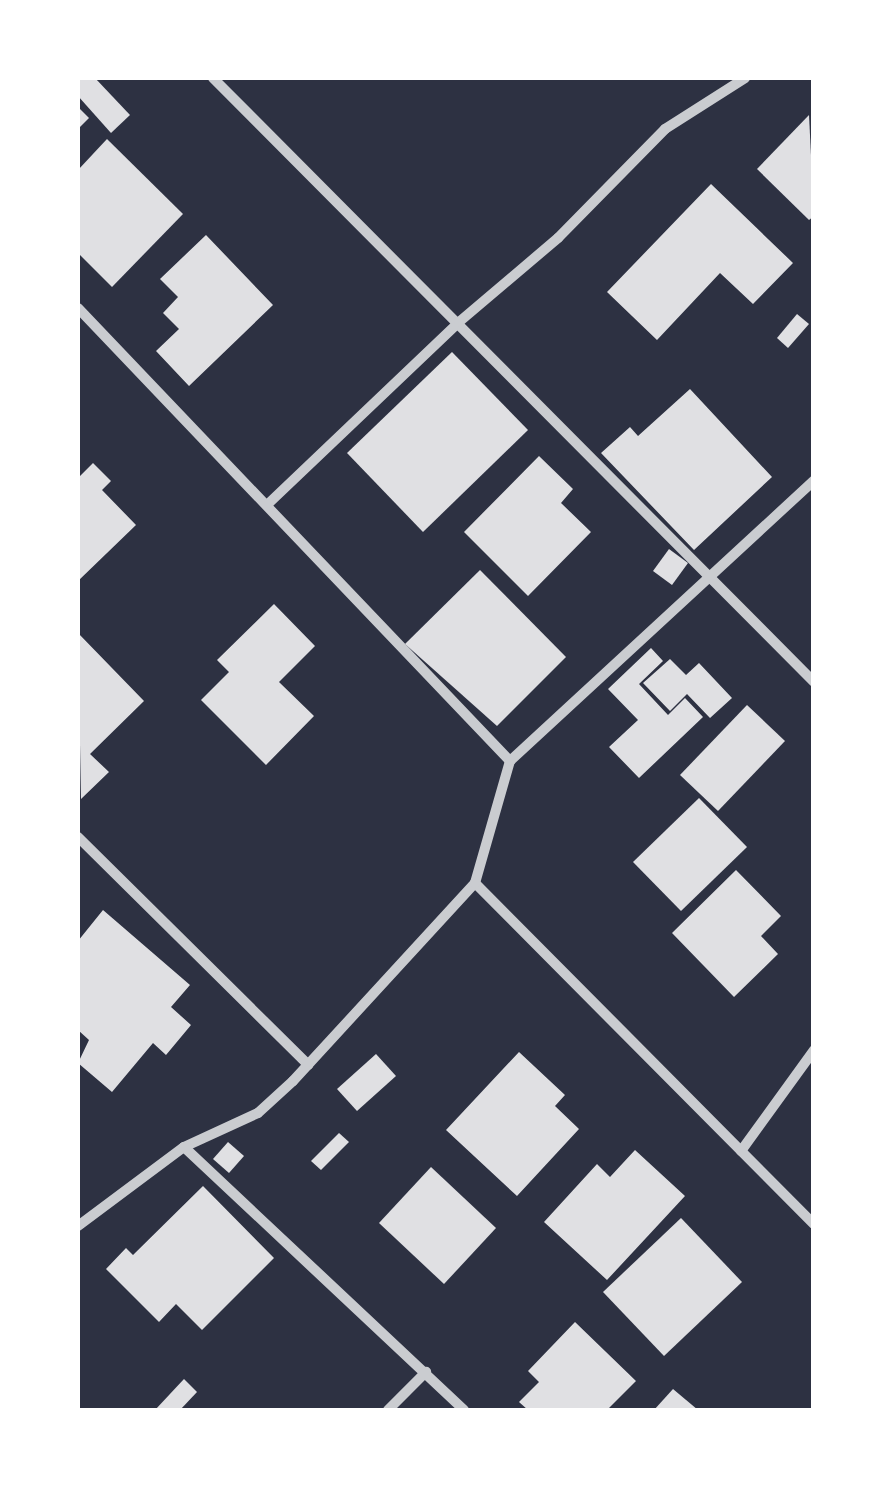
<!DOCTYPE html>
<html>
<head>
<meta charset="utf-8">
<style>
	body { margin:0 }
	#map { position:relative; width:891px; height:1488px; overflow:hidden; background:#2d3142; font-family:Inter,sans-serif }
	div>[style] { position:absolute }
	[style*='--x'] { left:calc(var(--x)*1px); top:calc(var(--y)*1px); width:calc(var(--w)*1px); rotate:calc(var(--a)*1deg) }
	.building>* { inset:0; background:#e0e0e3 }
	.minor>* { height:10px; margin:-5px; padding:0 5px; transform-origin:5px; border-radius:5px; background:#caccd0 }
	span { translate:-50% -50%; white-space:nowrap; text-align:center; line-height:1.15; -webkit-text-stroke:8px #fff; paint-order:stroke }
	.frame { position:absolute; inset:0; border:80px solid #fff; pointer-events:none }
</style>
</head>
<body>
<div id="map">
	<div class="building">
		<div style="clip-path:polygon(78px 78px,95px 78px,130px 115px,111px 133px,78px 96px)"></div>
		<div style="clip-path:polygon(78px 107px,89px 118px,78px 129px)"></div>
		<div style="clip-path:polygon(809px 115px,814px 216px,809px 220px,757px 169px)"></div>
		<div style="clip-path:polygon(107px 139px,183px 214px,112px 287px,78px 253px,78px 170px)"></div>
		<div style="clip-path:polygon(711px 184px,793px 263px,753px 304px,720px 273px,657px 340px,607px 292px)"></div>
		<div style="clip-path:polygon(206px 235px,273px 305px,189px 386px,156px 351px,179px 329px,163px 313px,178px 297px,160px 279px)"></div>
		<div style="clip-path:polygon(797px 314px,809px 324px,788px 348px,777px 338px)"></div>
		<div style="clip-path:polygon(452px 352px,528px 430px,423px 532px,347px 453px)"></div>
		<div style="clip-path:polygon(690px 389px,772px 477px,694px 550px,601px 453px,630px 427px,638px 436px)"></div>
		<div style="clip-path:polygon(539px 456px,573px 489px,561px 503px,591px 532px,528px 596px,464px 532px)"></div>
		<div style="clip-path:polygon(93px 463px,111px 481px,102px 490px,136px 525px,78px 581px,78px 478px)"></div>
		<div style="clip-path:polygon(669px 549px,688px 563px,672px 585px,653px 571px)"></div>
		<div style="clip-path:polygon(480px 570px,566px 657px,497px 726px,405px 644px)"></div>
		<div style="clip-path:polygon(274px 604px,315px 646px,279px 682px,314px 716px,266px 765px,201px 700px,229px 672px,217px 660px)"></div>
		<div style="clip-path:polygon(78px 633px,144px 701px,90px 754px,109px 772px,81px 799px)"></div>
		<div style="clip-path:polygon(651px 648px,663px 661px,639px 684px,668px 715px,685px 698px,703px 717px,639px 778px,609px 747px,638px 720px,608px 689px)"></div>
		<div style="clip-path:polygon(670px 659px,686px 675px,699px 663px,732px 698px,710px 718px,687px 694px,670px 711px,643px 683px)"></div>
		<div style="clip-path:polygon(747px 705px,785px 741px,718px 811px,680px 775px)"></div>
		<div style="clip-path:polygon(699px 798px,747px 847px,681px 911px,633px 862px)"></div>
		<div style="clip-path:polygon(736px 870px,781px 916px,761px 936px,778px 954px,734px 997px,672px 933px)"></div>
		<div style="clip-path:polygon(103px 910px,190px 985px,171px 1007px,191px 1025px,166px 1055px,153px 1043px,112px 1092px,78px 1063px,89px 1040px,78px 1030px,78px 941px)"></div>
		<div style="clip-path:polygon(519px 1052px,565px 1095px,555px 1106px,579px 1129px,517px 1196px,446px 1130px)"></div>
		<div style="clip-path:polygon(376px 1054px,396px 1076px,357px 1111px,337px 1089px)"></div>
		<div style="clip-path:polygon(339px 1133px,349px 1142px,321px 1170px,311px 1161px)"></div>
		<div style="clip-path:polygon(228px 1142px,244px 1156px,229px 1173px,213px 1159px)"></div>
		<div style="clip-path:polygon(635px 1150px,685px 1196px,607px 1280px,544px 1222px,597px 1164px,610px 1177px)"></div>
		<div style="clip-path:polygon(431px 1167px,496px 1228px,444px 1284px,379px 1223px)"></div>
		<div style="clip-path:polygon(203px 1186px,274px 1258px,202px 1330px,176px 1304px,159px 1322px,106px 1269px,126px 1248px,133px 1255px)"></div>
		<div style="clip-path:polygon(681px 1218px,742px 1282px,664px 1356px,603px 1292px)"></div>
		<div style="clip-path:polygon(575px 1322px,636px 1381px,607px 1410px,528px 1410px,519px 1402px,539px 1382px,528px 1371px)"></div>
		<div style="clip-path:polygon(184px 1379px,197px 1392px,180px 1410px,155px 1410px)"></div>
		<div style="clip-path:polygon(673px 1389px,698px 1410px,654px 1410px)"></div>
	</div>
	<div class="minor">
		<div style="--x:213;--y:78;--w:852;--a:45.14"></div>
		<div style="--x:78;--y:308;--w:626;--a:46.36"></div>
		<div style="--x:269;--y:503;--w:262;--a:-43.6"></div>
		<div style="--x:459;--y:322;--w:130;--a:-40.3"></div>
		<div style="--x:558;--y:238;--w:153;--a:-45.5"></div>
		<div style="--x:665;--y:129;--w:95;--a:-32.5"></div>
		<div style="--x:78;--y:837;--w:324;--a:44.7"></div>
		<div style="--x:475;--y:883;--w:481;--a:45.2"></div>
		<div style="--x:184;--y:1147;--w:384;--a:43.2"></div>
		<div style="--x:741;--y:1151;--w:125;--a:-54.1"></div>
		<div style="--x:78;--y:1226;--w:132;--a:-36.7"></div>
		<div style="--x:184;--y:1147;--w:81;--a:-24.7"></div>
		<div style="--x:258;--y:1113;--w:47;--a:-42.4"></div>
		<div style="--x:293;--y:1081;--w:269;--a:-47.4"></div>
		<div style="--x:475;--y:883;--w:127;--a:-74"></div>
		<div style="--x:510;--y:761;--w:414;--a:-42.7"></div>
		<div style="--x:388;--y:1410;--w:54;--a:-45"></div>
	</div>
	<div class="frame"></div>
</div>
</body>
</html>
